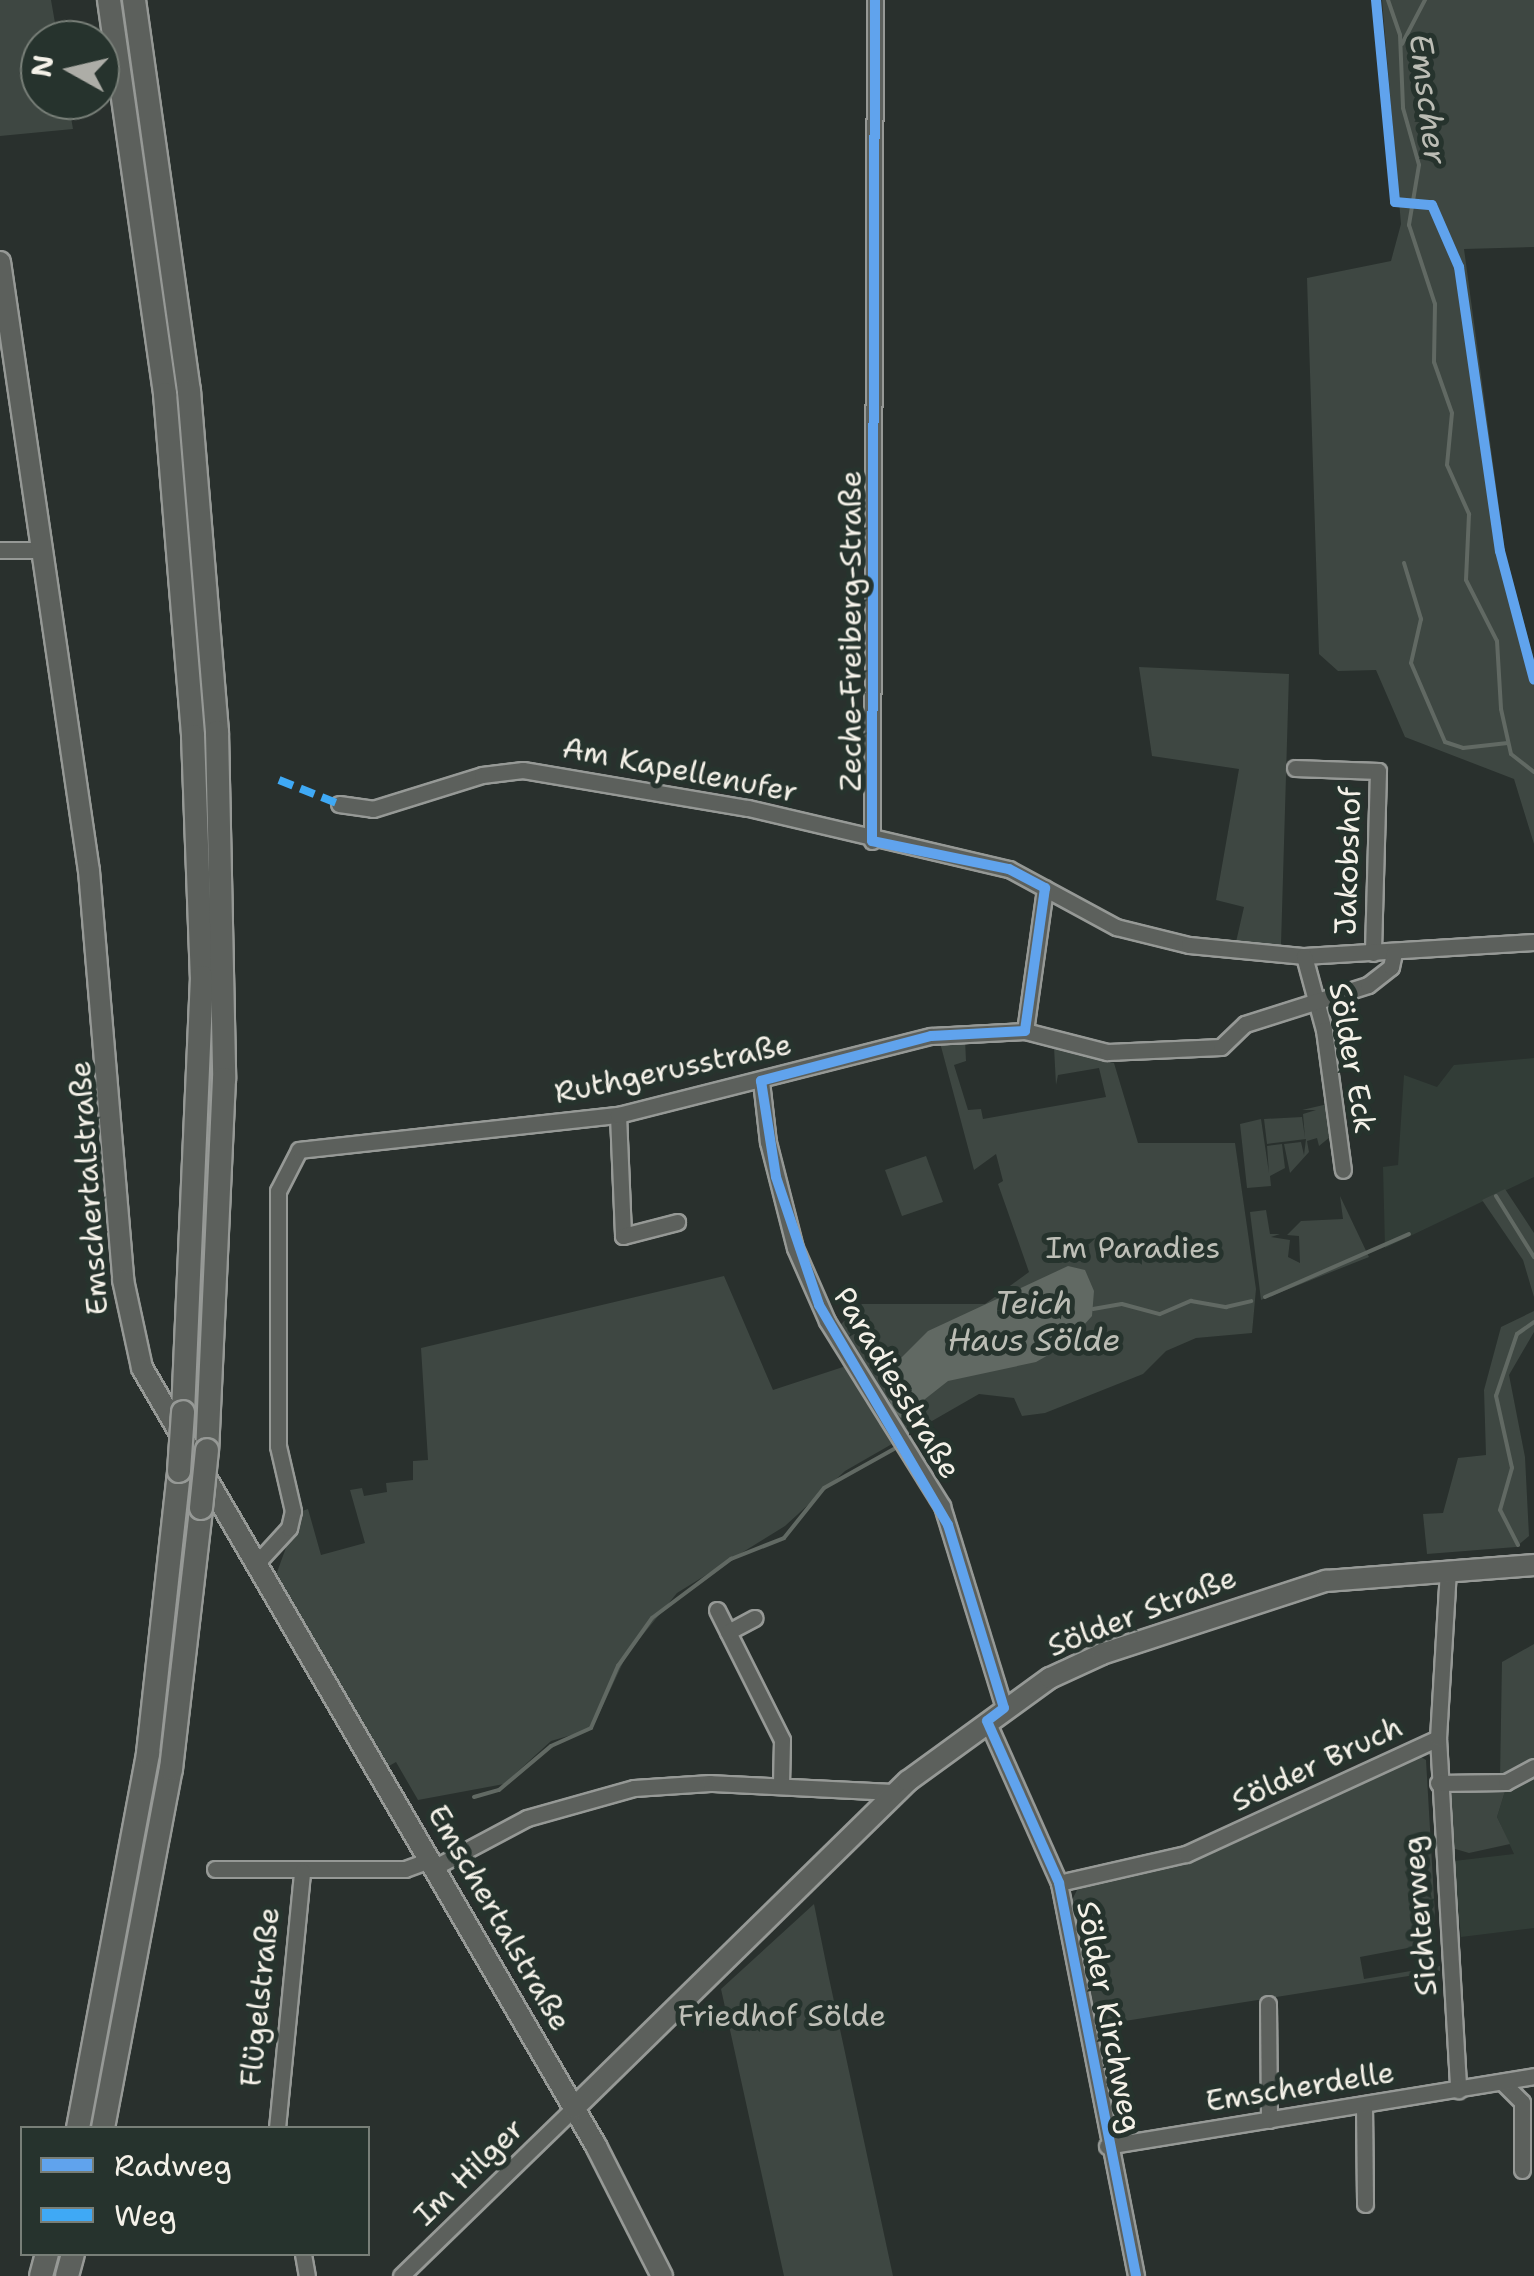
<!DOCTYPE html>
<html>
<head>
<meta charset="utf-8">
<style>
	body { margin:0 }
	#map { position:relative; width:1534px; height:2276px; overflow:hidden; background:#29302d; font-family:"Shantell Sans",sans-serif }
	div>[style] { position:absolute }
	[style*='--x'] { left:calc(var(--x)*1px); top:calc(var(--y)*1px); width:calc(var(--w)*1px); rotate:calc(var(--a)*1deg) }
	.built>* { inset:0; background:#323d37 }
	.green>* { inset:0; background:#3e4742 }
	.water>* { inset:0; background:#616963 }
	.stream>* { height:4px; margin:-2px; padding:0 2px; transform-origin:2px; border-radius:2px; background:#616963 }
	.roads { filter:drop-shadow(2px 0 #969996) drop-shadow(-2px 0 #969996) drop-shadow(0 2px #969996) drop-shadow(0 -2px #969996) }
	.minor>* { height:15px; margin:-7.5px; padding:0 7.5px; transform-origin:7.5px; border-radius:7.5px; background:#5c605c }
	.major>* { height:20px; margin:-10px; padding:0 10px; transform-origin:10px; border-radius:10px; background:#5c605c }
	.highway>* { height:22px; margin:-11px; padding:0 11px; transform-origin:11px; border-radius:11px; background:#5c605c }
	.bridges { filter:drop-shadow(2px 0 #969996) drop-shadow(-2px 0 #969996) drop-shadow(0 2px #969996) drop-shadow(0 -2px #969996) }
	.highway-bridge>* { height:22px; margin:-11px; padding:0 11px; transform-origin:11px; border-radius:11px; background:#5c605c }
	.quiet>* { height:8px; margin-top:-4px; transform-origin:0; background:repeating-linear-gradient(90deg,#3fa9f5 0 15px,transparent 0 23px) }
	.cycleway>* { height:10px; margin:-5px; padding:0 5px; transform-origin:5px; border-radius:5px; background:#60a3ed }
	span { translate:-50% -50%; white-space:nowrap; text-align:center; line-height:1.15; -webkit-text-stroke:10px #26332d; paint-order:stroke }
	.street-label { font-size:30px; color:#f4f1e8 }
	.park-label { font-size:30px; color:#bebfb7 }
	.water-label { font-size:32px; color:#bcbdb5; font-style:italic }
	.legend { position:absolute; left:20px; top:2126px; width:350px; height:130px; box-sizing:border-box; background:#26332d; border:2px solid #787f78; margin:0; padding:12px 18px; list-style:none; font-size:30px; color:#f4f1e8 }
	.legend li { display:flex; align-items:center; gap:20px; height:50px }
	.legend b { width:50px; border:2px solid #787f78 }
	.north { position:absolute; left:20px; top:20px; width:100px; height:100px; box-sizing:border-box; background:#26332d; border:2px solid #787f78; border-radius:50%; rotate:278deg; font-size:28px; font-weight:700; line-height:40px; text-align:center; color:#f4f1e8 }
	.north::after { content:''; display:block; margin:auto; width:35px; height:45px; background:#adada7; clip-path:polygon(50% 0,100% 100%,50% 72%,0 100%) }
</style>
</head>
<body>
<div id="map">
	<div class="built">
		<div style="clip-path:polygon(1534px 1058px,1534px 1177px,1385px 1248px,1383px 1167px,1398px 1165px,1404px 1075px,1437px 1087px,1454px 1065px)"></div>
		<div style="clip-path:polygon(1534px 1775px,1534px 1928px,1461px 1937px,1454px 1861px,1514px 1854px,1497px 1817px,1506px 1788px)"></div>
	</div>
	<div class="green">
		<div style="clip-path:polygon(0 0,51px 0,58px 40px,40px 40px,40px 100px,68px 100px,73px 129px,0 136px)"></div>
		<div style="clip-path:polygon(1382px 0,1534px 0,1534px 247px,1464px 249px,1505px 552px,1534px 660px,1534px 844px,1514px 779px,1405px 737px,1376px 670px,1338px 671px,1319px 654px,1307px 278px,1391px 261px,1401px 224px)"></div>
		<div style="clip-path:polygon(1139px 667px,1289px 674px,1281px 945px,1236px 942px,1244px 907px,1216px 900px,1239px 769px,1152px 756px)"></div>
		<div style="clip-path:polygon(939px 1039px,965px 1039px,966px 1061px,954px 1065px,968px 1110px,981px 1109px,983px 1119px,1106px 1097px,1099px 1068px,1058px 1075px,1056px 1085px,1054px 1047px,1114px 1063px,1138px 1143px,1235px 1143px,1256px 1289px,1252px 1333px,1196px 1338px,1166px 1351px,1143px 1374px,1045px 1413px,1022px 1416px,1014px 1398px,979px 1394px,845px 1471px,785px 1526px,677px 1593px,627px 1654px,592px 1729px,551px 1741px,504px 1784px,418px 1800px,396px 1762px,389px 1766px,276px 1575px,299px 1512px,308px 1509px,321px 1555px,365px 1543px,350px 1490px,362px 1488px,364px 1496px,387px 1492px,386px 1483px,413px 1480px,413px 1461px,428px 1460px,421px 1348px,724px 1276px,773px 1390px,846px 1366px,897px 1434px,840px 1325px,862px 1304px,985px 1304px,1029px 1272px,998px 1184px,1003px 1181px,996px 1154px,974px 1170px)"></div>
		<div style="clip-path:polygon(1332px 1103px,1330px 1137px,1319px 1146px,1317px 1138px,1307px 1141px,1309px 1152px,1290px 1173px,1284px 1144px,1301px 1142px,1304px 1155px,1306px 1139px,1267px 1144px,1264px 1119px,1302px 1117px,1305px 1138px,1303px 1114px,1316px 1110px,1302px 1110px)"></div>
		<div style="clip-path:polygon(1261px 1119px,1269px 1173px,1267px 1146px,1282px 1144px,1285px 1168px,1270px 1176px,1271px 1186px,1247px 1188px,1240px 1124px)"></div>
		<div style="clip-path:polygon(926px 1156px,943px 1202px,902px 1216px,885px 1170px)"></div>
		<div style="clip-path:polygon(1505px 1189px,1534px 1233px,1534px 1297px,1523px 1260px,1482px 1200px)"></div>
		<div style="clip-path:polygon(1340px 1196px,1369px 1257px,1261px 1300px,1250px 1212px,1266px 1210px,1270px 1234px,1280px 1234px,1271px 1237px,1290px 1240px,1288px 1257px,1300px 1263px,1299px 1236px,1287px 1235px,1301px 1221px,1343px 1219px)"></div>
		<div style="clip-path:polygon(1534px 1311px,1534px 1332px,1509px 1375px,1525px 1457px,1529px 1536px,1516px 1547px,1427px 1554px,1423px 1514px,1443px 1513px,1458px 1458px,1486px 1455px,1484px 1390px,1501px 1327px)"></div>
		<div style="clip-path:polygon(1534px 1644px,1534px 1761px,1500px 1778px,1502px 1662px)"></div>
		<div style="clip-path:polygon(1421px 1757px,1426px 1760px,1435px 1915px,1430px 1957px,1415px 1960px,1413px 1947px,1360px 1957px,1364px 1979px,1440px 1966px,1440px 1971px,1093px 2026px,1072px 1900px,1078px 1888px,1200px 1859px)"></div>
		<div style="clip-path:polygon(1506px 1788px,1497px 1817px,1510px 1844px,1469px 1853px,1452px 1848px,1449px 1789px)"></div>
		<div style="clip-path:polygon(814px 1904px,829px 1978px,893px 2276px,784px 2276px,721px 1989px)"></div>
	</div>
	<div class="water">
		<div style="clip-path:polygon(1068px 1266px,1085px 1270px,1094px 1291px,1092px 1316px,1066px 1345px,1036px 1362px,948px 1381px,901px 1418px,893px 1410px,881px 1378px,928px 1331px)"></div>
	</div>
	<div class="stream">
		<div style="--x:1388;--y:0;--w:37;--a:71"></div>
		<div style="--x:1400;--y:35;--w:73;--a:87.6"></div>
		<div style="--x:1403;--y:108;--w:59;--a:74.3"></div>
		<div style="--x:1419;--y:165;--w:61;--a:99.5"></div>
		<div style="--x:1409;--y:225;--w:83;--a:71.8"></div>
		<div style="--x:1435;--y:304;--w:58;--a:91"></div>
		<div style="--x:1434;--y:362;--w:54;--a:70.6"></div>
		<div style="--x:1452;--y:413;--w:52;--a:95.5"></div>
		<div style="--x:1447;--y:465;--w:54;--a:65.8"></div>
		<div style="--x:1469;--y:514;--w:66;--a:92.6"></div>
		<div style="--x:1466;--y:580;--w:68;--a:63.1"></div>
		<div style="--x:1497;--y:641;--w:68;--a:86.6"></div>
		<div style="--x:1501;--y:709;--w:46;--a:77.5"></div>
		<div style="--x:1511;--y:754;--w:29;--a:38"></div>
		<div style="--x:1402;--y:44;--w:50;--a:-62.4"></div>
		<div style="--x:1404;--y:563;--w:59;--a:73.1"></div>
		<div style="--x:1421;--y:619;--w:45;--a:102.8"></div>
		<div style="--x:1411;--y:663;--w:86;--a:66.7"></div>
		<div style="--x:1445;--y:742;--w:19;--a:18"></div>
		<div style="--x:1463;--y:748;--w:45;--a:-6.3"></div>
		<div style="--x:1496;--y:1196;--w:72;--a:58.1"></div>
		<div style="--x:1265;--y:1297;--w:157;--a:-23.6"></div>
		<div style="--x:1093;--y:1309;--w:29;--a:-10"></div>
		<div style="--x:1122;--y:1304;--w:39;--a:15"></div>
		<div style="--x:1160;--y:1314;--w:34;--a:-23"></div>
		<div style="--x:1191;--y:1301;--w:36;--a:10"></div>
		<div style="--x:1226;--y:1307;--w:26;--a:-13"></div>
		<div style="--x:1518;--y:1545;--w:39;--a:-117"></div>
		<div style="--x:1500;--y:1510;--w:44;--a:-74.1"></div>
		<div style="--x:1512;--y:1468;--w:74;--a:-102.5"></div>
		<div style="--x:1496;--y:1396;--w:65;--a:-71.3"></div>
		<div style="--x:1517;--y:1334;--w:21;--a:-35"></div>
		<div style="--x:474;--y:1797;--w:26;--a:-16"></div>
		<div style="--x:499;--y:1790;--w:68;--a:-40.2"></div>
		<div style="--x:551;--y:1746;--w:44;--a:-24.2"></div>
		<div style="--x:591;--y:1728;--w:68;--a:-66.5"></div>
		<div style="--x:618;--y:1666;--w:59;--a:-54.7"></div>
		<div style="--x:652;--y:1618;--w:99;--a:-36.8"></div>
		<div style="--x:731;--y:1559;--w:57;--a:-21.6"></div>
		<div style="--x:784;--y:1538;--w:64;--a:-51.3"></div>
		<div style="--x:824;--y:1488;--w:80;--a:-29.1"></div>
	</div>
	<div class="roads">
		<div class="minor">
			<div style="--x:0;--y:550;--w:43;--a:0"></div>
			<div style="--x:1295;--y:768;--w:83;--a:2.1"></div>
			<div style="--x:1378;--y:771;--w:182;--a:91.6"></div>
			<div style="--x:339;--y:804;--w:34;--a:8"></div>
			<div style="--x:373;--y:809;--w:114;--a:-17.3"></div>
			<div style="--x:482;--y:775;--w:41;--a:-7"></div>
			<div style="--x:523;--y:770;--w:228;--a:9.6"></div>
			<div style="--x:748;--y:808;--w:268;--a:13.2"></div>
			<div style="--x:1009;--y:869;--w:122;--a:28.5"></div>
			<div style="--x:1116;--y:927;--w:75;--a:13.9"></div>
			<div style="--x:1189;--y:945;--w:116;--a:5.5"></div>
			<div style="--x:1304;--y:956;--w:230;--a:-3.5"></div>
			<div style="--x:872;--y:841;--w:841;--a:-89.8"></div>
			<div style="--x:1304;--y:956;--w:77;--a:74.9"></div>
			<div style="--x:1324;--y:1030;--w:141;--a:82.3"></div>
			<div style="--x:1025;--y:1031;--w:144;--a:-82"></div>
			<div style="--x:761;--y:1081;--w:61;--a:83.5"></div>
			<div style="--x:768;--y:1142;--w:109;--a:75.7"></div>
			<div style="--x:795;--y:1248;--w:80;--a:66.3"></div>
			<div style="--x:827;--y:1321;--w:218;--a:58.1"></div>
			<div style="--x:942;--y:1506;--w:211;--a:72.9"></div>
			<div style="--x:618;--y:1115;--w:121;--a:87.6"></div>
			<div style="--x:623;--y:1236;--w:56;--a:-14.5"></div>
			<div style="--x:255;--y:1565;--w:50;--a:-47.4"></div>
			<div style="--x:289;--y:1528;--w:17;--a:-77"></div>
			<div style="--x:293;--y:1511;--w:67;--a:-103"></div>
			<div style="--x:278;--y:1446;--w:255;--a:-90"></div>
			<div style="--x:278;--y:1191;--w:46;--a:-62.9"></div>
			<div style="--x:299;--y:1150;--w:321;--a:-6.3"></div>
			<div style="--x:618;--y:1115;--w:323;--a:-14.2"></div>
			<div style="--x:931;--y:1036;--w:94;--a:-3"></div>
			<div style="--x:1025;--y:1031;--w:85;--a:14.4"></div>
			<div style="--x:1107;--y:1052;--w:114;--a:-2.5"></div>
			<div style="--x:1221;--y:1047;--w:33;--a:-44"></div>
			<div style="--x:1245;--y:1024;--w:129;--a:-17.6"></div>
			<div style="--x:1368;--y:985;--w:29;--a:-38"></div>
			<div style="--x:1391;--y:967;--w:14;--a:-78"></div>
			<div style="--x:717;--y:1610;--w:145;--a:63.4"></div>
			<div style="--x:782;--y:1740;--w:45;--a:91.3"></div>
			<div style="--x:728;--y:1632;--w:30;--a:-28"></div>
			<div style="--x:987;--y:1721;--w:177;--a:66"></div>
			<div style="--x:1059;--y:1883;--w:400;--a:78.9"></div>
			<div style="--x:1438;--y:1738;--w:353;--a:86.7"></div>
			<div style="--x:1438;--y:1783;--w:68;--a:-0.8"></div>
			<div style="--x:1506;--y:1782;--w:32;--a:-28"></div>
			<div style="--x:435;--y:1867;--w:104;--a:-28"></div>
			<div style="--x:527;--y:1818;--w:111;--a:-15.7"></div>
			<div style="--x:634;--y:1788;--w:76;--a:-3.8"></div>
			<div style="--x:710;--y:1783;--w:186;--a:2.8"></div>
			<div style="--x:215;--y:1869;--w:190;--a:0"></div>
			<div style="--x:405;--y:1869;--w:27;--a:-20"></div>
			<div style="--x:1059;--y:1883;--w:130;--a:-12.9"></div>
			<div style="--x:1186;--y:1854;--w:277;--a:-24.7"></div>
			<div style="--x:1438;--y:1738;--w:167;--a:-86.6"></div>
			<div style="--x:1268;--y:2004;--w:116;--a:89.5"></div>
			<div style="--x:1502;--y:2082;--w:28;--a:45"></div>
			<div style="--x:1522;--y:2102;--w:68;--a:90"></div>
			<div style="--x:1364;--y:2105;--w:99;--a:89.4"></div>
			<div style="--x:277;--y:2128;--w:258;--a:-84.4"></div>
			<div style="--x:1107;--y:2146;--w:433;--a:-9.3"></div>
			<div style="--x:303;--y:2254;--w:22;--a:80"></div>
			<div style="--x:401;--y:2276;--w:241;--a:-44.2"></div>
		</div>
		<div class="major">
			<div style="--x:0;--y:262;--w:615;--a:81.69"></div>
			<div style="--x:89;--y:871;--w:410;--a:85.2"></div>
			<div style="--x:123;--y:1280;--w:90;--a:77.8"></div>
			<div style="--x:142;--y:1368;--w:901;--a:59.73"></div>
			<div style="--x:596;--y:2146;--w:146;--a:63.1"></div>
			<div style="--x:574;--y:2108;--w:467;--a:-44.4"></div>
			<div style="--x:908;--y:1781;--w:175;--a:-36"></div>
			<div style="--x:1050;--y:1678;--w:57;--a:-24.8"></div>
			<div style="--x:1102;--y:1654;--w:236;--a:-18.1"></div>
			<div style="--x:1326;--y:1581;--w:209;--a:-4.4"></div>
		</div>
		<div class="highway">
			<div style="--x:109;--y:0;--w:398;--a:81.9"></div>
			<div style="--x:165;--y:394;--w:343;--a:85.3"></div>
			<div style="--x:193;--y:736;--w:241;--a:87.9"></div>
			<div style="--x:202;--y:977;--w:435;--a:92.5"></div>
			<div style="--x:134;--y:0;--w:395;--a:82"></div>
			<div style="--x:189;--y:391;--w:342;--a:85.3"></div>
			<div style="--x:217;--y:732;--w:347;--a:88.8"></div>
			<div style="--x:224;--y:1079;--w:371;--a:92.6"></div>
			<div style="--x:78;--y:2128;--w:381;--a:-79.4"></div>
			<div style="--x:148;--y:1753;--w:284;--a:-83.7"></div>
			<div style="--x:103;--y:2128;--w:365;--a:-79.3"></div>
			<div style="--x:171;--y:1769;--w:263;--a:-83.4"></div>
			<div style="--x:41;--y:2276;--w:23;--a:-75"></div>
			<div style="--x:67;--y:2276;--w:23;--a:-75"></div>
		</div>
	</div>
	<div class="bridges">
		<div class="highway-bridge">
			<div style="--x:179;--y:1471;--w:59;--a:-86.1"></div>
			<div style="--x:201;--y:1508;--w:58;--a:-84.1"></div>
		</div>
	</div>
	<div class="quiet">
		<div style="--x:279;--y:780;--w:65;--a:21.8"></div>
	</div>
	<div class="cycleway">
		<div style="--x:875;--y:0;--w:841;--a:90.2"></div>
		<div style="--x:872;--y:841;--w:140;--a:11.6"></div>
		<div style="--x:1009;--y:869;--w:41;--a:27.8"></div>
		<div style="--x:1045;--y:888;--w:144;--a:98"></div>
		<div style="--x:1025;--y:1031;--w:94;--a:177"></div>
		<div style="--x:931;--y:1036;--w:176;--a:165.2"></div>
		<div style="--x:761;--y:1081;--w:97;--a:81.1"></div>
		<div style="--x:776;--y:1177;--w:135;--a:71.4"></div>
		<div style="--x:819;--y:1305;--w:255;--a:59.6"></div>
		<div style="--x:948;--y:1525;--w:191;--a:73"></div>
		<div style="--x:1004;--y:1708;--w:21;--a:143"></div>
		<div style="--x:987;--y:1721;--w:177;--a:66"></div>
		<div style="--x:1059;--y:1883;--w:400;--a:78.9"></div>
		<div style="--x:1376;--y:0;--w:203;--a:84.6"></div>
		<div style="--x:1395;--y:202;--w:37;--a:5"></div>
		<div style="--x:1432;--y:205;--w:68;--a:66.5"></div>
		<div style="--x:1459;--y:267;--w:287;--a:81.8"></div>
		<div style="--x:1500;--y:551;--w:133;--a:75.2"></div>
	</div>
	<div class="street-label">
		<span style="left:851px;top:631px;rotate:-90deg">Zeche-Freiberg-Straße</span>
		<span style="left:680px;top:770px;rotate:11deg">Am Kapellenufer</span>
		<span style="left:1348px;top:861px;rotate:-88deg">Jakobshof</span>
		<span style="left:1352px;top:1058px;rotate:80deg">Sölder Eck</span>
		<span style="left:673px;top:1069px;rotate:-12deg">Ruthgerusstraße</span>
		<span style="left:89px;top:1188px;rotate:-94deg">Emschertalstraße</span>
		<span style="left:897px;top:1383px;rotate:59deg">Paradiesstraße</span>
		<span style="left:1142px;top:1612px;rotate:-21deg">Sölder Straße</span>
		<span style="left:1317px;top:1764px;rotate:-25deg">Sölder Bruch</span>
		<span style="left:1420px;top:1916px;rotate:-95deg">Sichterweg</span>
		<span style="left:499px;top:1918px;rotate:60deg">Emschertalstraße</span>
		<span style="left:260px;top:1997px;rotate:-84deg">Flügelstraße</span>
		<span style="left:1109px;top:2017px;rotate:79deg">Sölder Kirchweg</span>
		<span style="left:1300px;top:2087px;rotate:-9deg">Emscherdelle</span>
		<span style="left:469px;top:2172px;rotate:-44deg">Im Hilger</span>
	</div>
	<div class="park-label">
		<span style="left:1133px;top:1248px">Im Paradies</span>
		<span style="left:782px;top:2016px">Friedhof Sölde</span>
	</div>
	<div class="water-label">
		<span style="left:1428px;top:99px;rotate:83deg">Emscher</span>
		<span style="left:1034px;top:1322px">Teich<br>Haus Sölde</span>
	</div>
	<ul class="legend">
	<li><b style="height:12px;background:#60a3ed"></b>Radweg</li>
	<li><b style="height:12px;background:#3fa9f5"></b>Weg</li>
	</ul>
	<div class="north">N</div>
</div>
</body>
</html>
